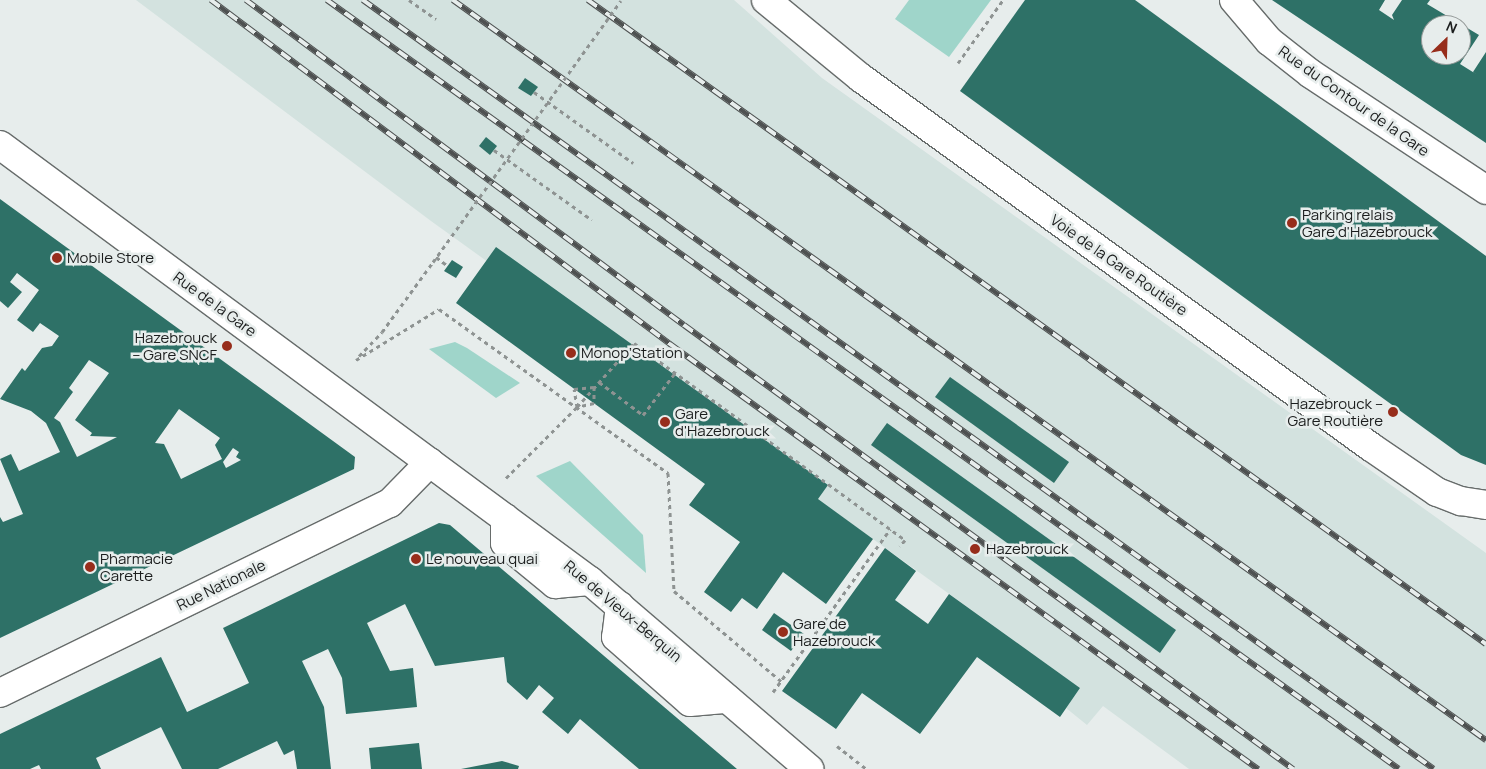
<!DOCTYPE html>
<html>
<head>
<meta charset="utf-8">
<style>
	body { margin:0 }
	#map { position:relative; width:1486px; height:769px; overflow:hidden; background:#e7edec; font-family:Manrope,sans-serif }
	div>[style] { position:absolute }
	[style*='--x'] { left:calc(var(--x)*1px); top:calc(var(--y)*1px); width:calc(var(--w)*1px); rotate:calc(var(--a)*1deg) }
	.built>* { inset:0; background:#d3e2df }
	.green>* { inset:0; background:#9fd5ca }
	.building>* { inset:0; background:#2e7167 }
	.path>* { height:3px; margin-top:-1.5px; transform-origin:0; background:repeating-linear-gradient(90deg,#8e9392 0 4px,transparent 0 8px) }
	.roads { filter:drop-shadow(1px 0 #676c6b) drop-shadow(-1px 0 #676c6b) drop-shadow(0 1px #676c6b) drop-shadow(0 -1px #676c6b) }
	.minor>* { height:28px; margin:-14px; padding:0 14px; transform-origin:14px; border-radius:14px; background:#fff }
	.rail>* { height:5.5px; margin-top:-2.75px; transform-origin:0; background:repeating-linear-gradient(90deg,#e7edec 0 11px,#4e5151 0 22px); box-sizing:border-box; border-block:1px solid #4e5151 }
	.path-bridge>* { height:3px; margin-top:-1.5px; transform-origin:0; background:repeating-linear-gradient(90deg,#8e9392 0 4px,transparent 0 8px) }
	.dots>* { width:14px; height:14px; translate:-50% -50%; box-sizing:border-box; border:2px solid #e7edec; border-radius:50% }
	span { translate:-50% -50%; white-space:nowrap; text-align:center; line-height:1.15; -webkit-text-stroke:5px #e7edec; paint-order:stroke }
	.street-label { font-size:15px; color:#1b1d1d }
	.poi-label { font-size:15px; color:#1b1d1d }
	.left { translate:0 -50%; text-align:left }
	.right { translate:-100% -50%; text-align:right }
	.north { position:absolute; left:1421px; top:15px; width:50px; height:50px; box-sizing:border-box; background:#e7edec; border:1px solid #959a99; border-radius:50%; rotate:24deg; font-size:14px; font-weight:700; line-height:20px; text-align:center; color:#1b1d1d }
	.north::after { content:''; display:block; margin:auto; width:18px; height:22px; background:#972d1b; clip-path:polygon(50% 0,100% 100%,50% 72%,0 100%) }
</style>
</head>
<body>
<div id="map">
	<div class="built">
		<div style="clip-path:polygon(136px 0,734px 0,822px 78px,1486px 553px,1486px 769px,1189px 769px,1103px 706px,1087px 725px,1066px 708px,1080px 688px,431px 221px)"></div>
	</div>
	<div class="green">
		<div style="clip-path:polygon(909px 0,991px 0,949px 57px,895px 19px)"></div>
		<div style="clip-path:polygon(455px 342px,467px 348px,520px 383px,496px 398px,429px 349px)"></div>
		<div style="clip-path:polygon(570px 461px,643px 535px,646px 573px,536px 476px)"></div>
	</div>
	<div class="building">
		<div style="clip-path:polygon(1025px 0,1135px 0,1486px 256px,1486px 465px,1461px 455px,960px 91px)"></div>
		<div style="clip-path:polygon(evenodd,1272px 0,1385px 0,1379px 10px,1394px 20px,1392px 15px,1402px 0,1430px 0,1427px 4px,1479px 35px,1460px 64px,1476px 74px,1473px 72px,1486px 52px,1486px 143px,1272px 0,1431px 25px,1461px 25px,1461px 55px,1431px 55px,1431px 25px)"></div>
		<div style="clip-path:polygon(525px 78px,538px 87px,531px 96px,518px 88px)"></div>
		<div style="clip-path:polygon(486px 137px,497px 146px,490px 155px,479px 146px)"></div>
		<div style="clip-path:polygon(evenodd,0 199px,355px 457px,354px 469px,0 638px,0 517px,3px 522px,23px 514px,0 459px,11px 454px,19px 471px,60px 452px,46px 423px,31px 411px,0 399px,22px 368px,25px 371px,42px 348px,52px 346px,59px 336px,40px 323px,33px 332px,17px 320px,39px 290px,17px 273px,10px 282px,22px 292px,8px 308px,0 301px,0 199px,89px 360px,109px 373px,75px 420px,92px 433px,90px 436px,117px 437px,77px 457px,60px 422px,54px 418px,73px 392px,69px 388px,89px 360px,0 199px,179px 409px,220px 438px,215px 445px,222px 459px,181px 479px,164px 444px,155px 443px,179px 409px,0 199px,233px 448px,239px 452px,236px 457px,241px 460px,226px 468px,223px 462px,233px 448px)"></div>
		<div style="clip-path:polygon(496px 247px,828px 485px,818px 499px,873px 539px,826px 604px,783px 572px,757px 609px,742px 598px,731px 612px,704px 592px,740px 542px,689px 505px,705px 484px,456px 303px)"></div>
		<div style="clip-path:polygon(452px 260px,463px 267px,456px 278px,444px 271px)"></div>
		<div style="clip-path:polygon(950px 377px,1069px 462px,1054px 483px,935px 397px)"></div>
		<div style="clip-path:polygon(887px 423px,1176px 630px,1160px 653px,871px 445px)"></div>
		<div style="clip-path:polygon(439px 523px,450px 525px,737px 769px,639px 769px,580px 719px,568px 734px,542px 712px,554px 698px,539px 685px,527px 700px,507px 682px,504px 657px,435px 666px,405px 604px,367px 623px,390px 671px,413px 668px,417px 707px,346px 714px,342px 678px,328px 649px,302px 661px,324px 707px,331px 769px,297px 769px,294px 750px,284px 755px,277px 741px,218px 769px,182px 769px,161px 727px,96px 758px,101px 769px,41px 769px,39px 765px,30px 769px,0 769px,0 734px,161px 657px,187px 712px,249px 683px,223px 628px)"></div>
		<div style="clip-path:polygon(885px 548px,916px 571px,895px 600px,928px 624px,949px 594px,1080px 688px,1060px 717px,977px 657px,920px 734px,862px 693px,836px 729px,782px 691px)"></div>
		<div style="clip-path:polygon(774px 613px,804px 634px,791px 651px,762px 630px)"></div>
		<div style="clip-path:polygon(419px 743px,422px 769px,371px 769px,369px 748px)"></div>
		<div style="clip-path:polygon(502px 761px,519px 766px,518px 769px,461px 769px)"></div>
	</div>
	<div class="path">
		<div style="--x:409;--y:0;--w:33;--a:35"></div>
		<div style="--x:958;--y:63;--w:77;--a:-54.5"></div>
		<div style="--x:534;--y:92;--w:122;--a:35.6"></div>
		<div style="--x:494;--y:150;--w:120;--a:35.5"></div>
		<div style="--x:436;--y:257;--w:15;--a:37"></div>
		<div style="--x:359;--y:356;--w:33;--a:-46"></div>
		<div style="--x:382;--y:332;--w:87;--a:-53.9"></div>
		<div style="--x:356;--y:360;--w:97;--a:-31.6"></div>
		<div style="--x:439;--y:309;--w:282;--a:35.6"></div>
		<div style="--x:668;--y:473;--w:118;--a:87.1"></div>
		<div style="--x:674;--y:591;--w:140;--a:40.1"></div>
		<div style="--x:599;--y:382;--w:55;--a:36.9"></div>
		<div style="--x:643;--y:415;--w:53;--a:-52.7"></div>
		<div style="--x:594;--y:387;--w:16;--a:90"></div>
		<div style="--x:594;--y:403;--w:17;--a:167"></div>
		<div style="--x:577;--y:407;--w:18;--a:-99"></div>
		<div style="--x:574;--y:389;--w:20;--a:-6"></div>
		<div style="--x:506;--y:478;--w:100;--a:-45"></div>
		<div style="--x:577;--y:407;--w:86;--a:-48.3"></div>
		<div style="--x:634;--y:343;--w:335;--a:36"></div>
		<div style="--x:905;--y:540;--w:8;--a:130"></div>
		<div style="--x:773;--y:692;--w:201;--a:-54.3"></div>
		<div style="--x:837;--y:746;--w:37;--a:38"></div>
	</div>
	<div class="roads">
		<div class="minor">
			<div style="--x:766;--y:0;--w:123;--a:39.4"></div>
			<div style="--x:861;--y:78;--w:629;--a:35.89"></div>
			<div style="--x:1371;--y:447;--w:80;--a:34.3"></div>
			<div style="--x:1437;--y:492;--w:26;--a:21"></div>
			<div style="--x:1461;--y:501;--w:25;--a:9"></div>
			<div style="--x:1234;--y:0;--w:54;--a:49.5"></div>
			<div style="--x:1269;--y:41;--w:53;--a:38.2"></div>
			<div style="--x:1311;--y:74;--w:210;--a:33.5"></div>
			<div style="--x:0;--y:145;--w:734;--a:36.46"></div>
			<div style="--x:590;--y:581;--w:289;--a:40.6"></div>
			<div style="--x:505;--y:518;--w:25;--a:90"></div>
			<div style="--x:505;--y:543;--w:65;--a:39.4"></div>
			<div style="--x:555;--y:584;--w:35;--a:-5"></div>
			<div style="--x:620;--y:606;--w:31;--a:97"></div>
			<div style="--x:616;--y:637;--w:98;--a:41.3"></div>
			<div style="--x:690;--y:702;--w:37;--a:-5"></div>
			<div style="--x:0;--y:693;--w:434;--a:-26"></div>
			<div style="--x:390;--y:503;--w:57;--a:-45.7"></div>
		</div>
	</div>
	<div class="rail">
		<div style="--x:211;--y:0;--w:574;--a:36.85"></div>
		<div style="--x:670;--y:344;--w:726;--a:35.86"></div>
		<div style="--x:246;--y:0;--w:545;--a:36.58"></div>
		<div style="--x:684;--y:325;--w:754;--a:36.09"></div>
		<div style="--x:327;--y:0;--w:1319;--a:35.65"></div>
		<div style="--x:363;--y:0;--w:1318;--a:35.68"></div>
		<div style="--x:453;--y:0;--w:1271;--a:35.62"></div>
		<div style="--x:588;--y:0;--w:1105;--a:35.65"></div>
	</div>
	<div class="path-bridge">
		<div style="--x:433;--y:262;--w:322;--a:-54.3"></div>
	</div>
	<div class="dots">
		<div style="left:1292px;top:223px;background:#972d1b"></div>
		<div style="left:57px;top:258px;background:#972d1b"></div>
		<div style="left:227px;top:346px;background:#972d1b"></div>
		<div style="left:571px;top:353px;background:#972d1b"></div>
		<div style="left:1393px;top:412px;background:#972d1b"></div>
		<div style="left:665px;top:422px;background:#972d1b"></div>
		<div style="left:975px;top:549px;background:#972d1b"></div>
		<div style="left:416px;top:559px;background:#972d1b"></div>
		<div style="left:90px;top:567px;background:#972d1b"></div>
		<div style="left:783px;top:632px;background:#972d1b"></div>
	</div>
	<div class="street-label">
		<span style="left:1354px;top:101px;rotate:35deg">Rue du Contour de la Gare</span>
		<span style="left:1119px;top:265px;rotate:35deg">Voie de la Gare Routière</span>
		<span style="left:215px;top:304px;rotate:36deg">Rue de la Gare</span>
		<span style="left:221px;top:585px;rotate:-26deg">Rue Nationale</span>
		<span style="left:623px;top:611px;rotate:40deg">Rue de Vieux-Berquin</span>
	</div>
	<div class="poi-label">
		<span class="left" style="left:1302px;top:223px">Parking relais<br>Gare d'Hazebrouck</span>
		<span class="left" style="left:67px;top:258px">Mobile Store</span>
		<span class="right" style="left:217px;top:346px">Hazebrouck<br>– Gare SNCF</span>
		<span class="left" style="left:581px;top:353px">Monop’Station</span>
		<span class="right" style="left:1383px;top:412px">Hazebrouck –<br>Gare Routière</span>
		<span class="left" style="left:675px;top:422px">Gare<br>d'Hazebrouck</span>
		<span class="left" style="left:986px;top:549px">Hazebrouck</span>
		<span class="left" style="left:100px;top:567px">Pharmacie<br>Carette</span>
		<span class="left" style="left:426px;top:559px">Le nouveau quai</span>
		<span class="left" style="left:793px;top:632px">Gare de<br>Hazebrouck</span>
	</div>
	<div class="north">N</div>
</div>
</body>
</html>
